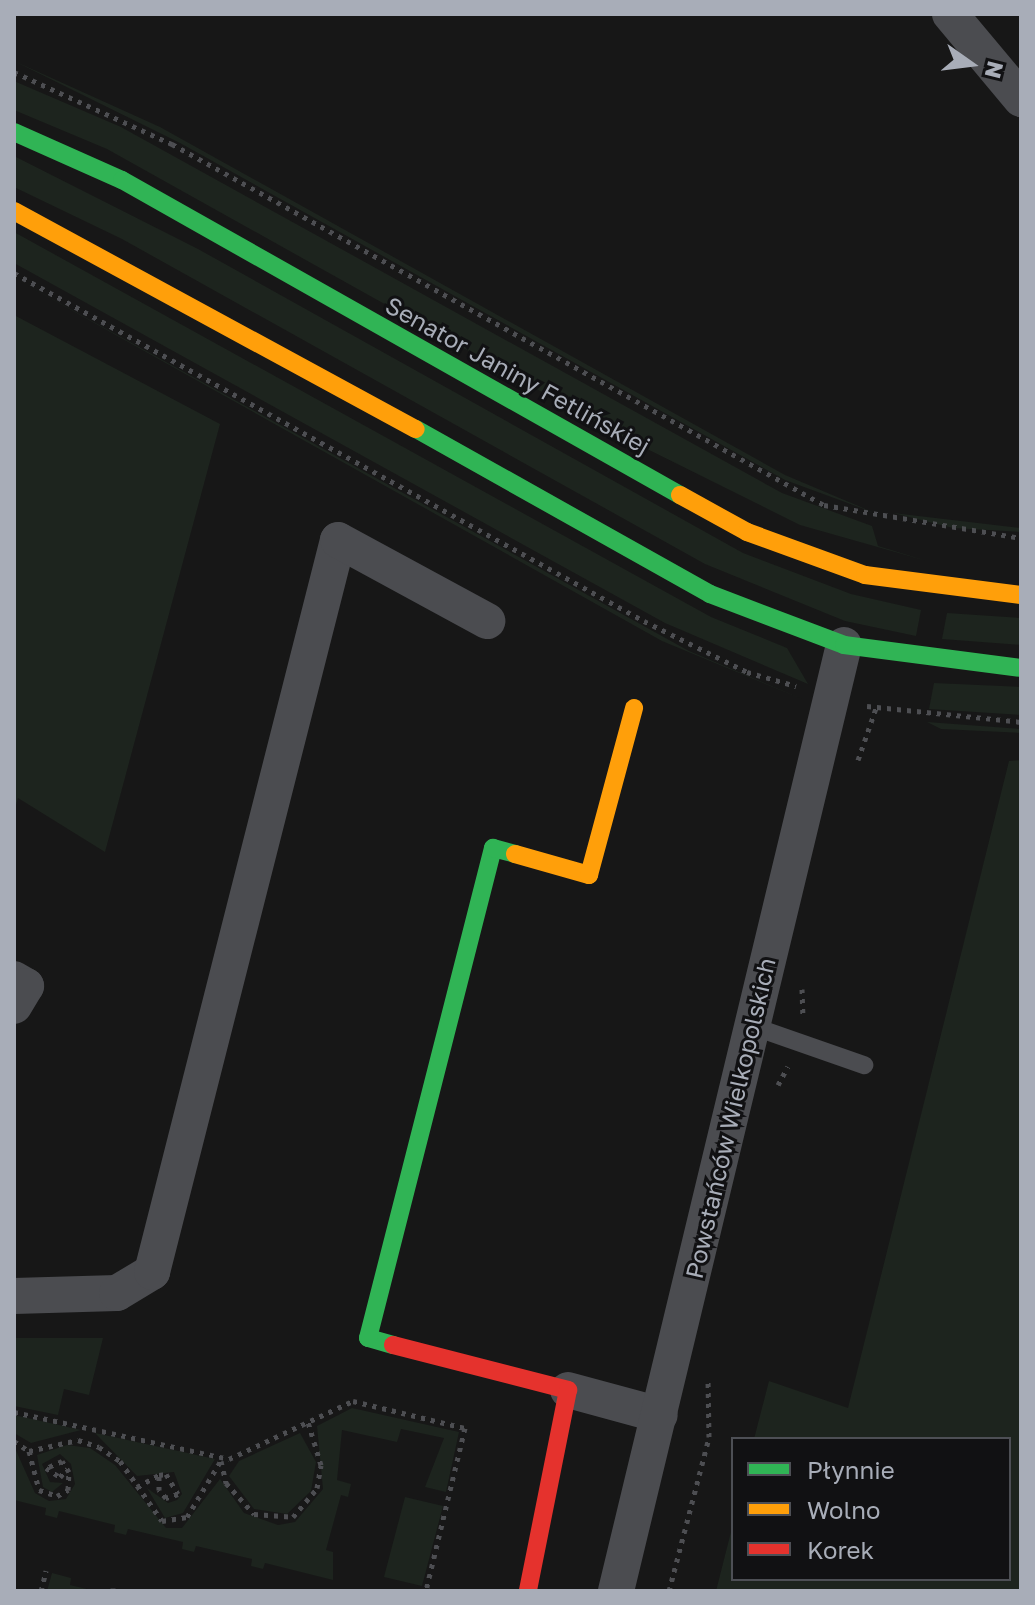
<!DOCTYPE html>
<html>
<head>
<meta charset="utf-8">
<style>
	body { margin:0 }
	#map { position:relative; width:1035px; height:1605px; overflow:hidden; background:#171717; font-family:"Golos Text",sans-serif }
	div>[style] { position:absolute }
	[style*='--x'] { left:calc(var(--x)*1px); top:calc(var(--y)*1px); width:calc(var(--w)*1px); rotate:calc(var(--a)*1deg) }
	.green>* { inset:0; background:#1d241e }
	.path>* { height:5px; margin-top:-2.5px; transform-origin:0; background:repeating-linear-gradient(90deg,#4d4e52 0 4px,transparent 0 10px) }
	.lane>* { height:18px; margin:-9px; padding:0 9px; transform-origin:9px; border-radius:9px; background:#4b4c50 }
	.street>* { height:36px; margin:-18px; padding:0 18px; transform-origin:18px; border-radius:18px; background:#4b4c50 }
	.fast>* { height:18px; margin:-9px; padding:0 9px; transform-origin:9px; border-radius:9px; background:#30b455 }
	.slow>* { height:18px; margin:-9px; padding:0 9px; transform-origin:9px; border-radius:9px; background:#ff9f0a }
	.jam>* { height:18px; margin:-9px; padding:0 9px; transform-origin:9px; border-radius:9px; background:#e5322d }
	span { translate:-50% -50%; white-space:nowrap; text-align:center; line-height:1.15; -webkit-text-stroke:6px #111113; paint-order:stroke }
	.street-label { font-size:24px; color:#a8adb8 }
	.frame { position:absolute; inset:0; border:16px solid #a8adb8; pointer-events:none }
	.legend { position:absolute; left:731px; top:1437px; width:280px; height:144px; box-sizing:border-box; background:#111113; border:2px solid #4d4f55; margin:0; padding:10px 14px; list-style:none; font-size:24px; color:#a8adb8 }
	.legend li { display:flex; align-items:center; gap:16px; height:40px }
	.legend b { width:40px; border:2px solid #4d4f55 }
	.north { position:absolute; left:931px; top:24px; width:80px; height:80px; -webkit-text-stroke:6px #111113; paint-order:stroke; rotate:104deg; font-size:22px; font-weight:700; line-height:32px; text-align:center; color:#a8adb8 }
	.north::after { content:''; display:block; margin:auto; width:28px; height:36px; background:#a8adb8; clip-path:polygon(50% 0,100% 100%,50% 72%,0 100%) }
</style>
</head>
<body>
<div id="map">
	<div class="green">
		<div style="clip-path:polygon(14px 61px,160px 127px,785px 475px,875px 513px,785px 480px,180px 143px)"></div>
		<div style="clip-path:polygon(14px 81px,121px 127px,782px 493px,872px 526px,878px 546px,927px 561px,800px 525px,619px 435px,107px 149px,14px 110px)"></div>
		<div style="clip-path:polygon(14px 156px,198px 249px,743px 553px,851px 594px,921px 610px,916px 636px,845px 621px,705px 564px,122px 239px,14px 187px)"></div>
		<div style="clip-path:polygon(14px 232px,711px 617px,787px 648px,808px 684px,665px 623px,14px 263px)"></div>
		<div style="clip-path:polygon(14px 278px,689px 651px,807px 701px,662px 641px)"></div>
		<div style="clip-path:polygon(14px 315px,220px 424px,105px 852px,18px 798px,14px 812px)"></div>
		<div style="clip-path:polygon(893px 513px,1021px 528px,1021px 532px,953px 528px)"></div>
		<div style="clip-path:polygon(947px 613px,1021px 618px,1021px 645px,942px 639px)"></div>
		<div style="clip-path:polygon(934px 683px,1021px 687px,1021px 715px,929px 709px)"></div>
		<div style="clip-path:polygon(927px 722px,1021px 729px,1021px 733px,941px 729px)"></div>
		<div style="clip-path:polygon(1021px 760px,1021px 1591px,716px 1591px,733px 1524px,733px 1579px,1009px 1579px,1009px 1439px,754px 1439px,769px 1381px,848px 1408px,1009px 761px)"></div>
		<div style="clip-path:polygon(14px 1338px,103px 1338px,89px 1395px,64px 1389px,58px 1415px,14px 1406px)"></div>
		<div style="clip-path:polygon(352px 1408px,459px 1432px,446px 1492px,425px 1487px,444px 1438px,401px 1429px,397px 1442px,342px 1430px,337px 1480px,351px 1484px,348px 1497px,341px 1495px,326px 1550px,333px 1552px,333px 1580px,265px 1563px,263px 1569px,251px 1566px,252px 1559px,196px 1546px,194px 1552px,182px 1549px,183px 1542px,128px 1529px,126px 1535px,114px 1532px,115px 1525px,59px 1511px,57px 1518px,45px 1515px,46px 1508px,14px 1500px,14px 1446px,35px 1493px,49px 1501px,66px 1499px,75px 1484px,71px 1464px,60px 1454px,42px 1464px,50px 1482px,63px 1483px,52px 1492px,43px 1487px,37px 1455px,67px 1445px,90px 1448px,115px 1465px,166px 1528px,182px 1528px,220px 1479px,244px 1513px,278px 1525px,295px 1522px,323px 1489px,317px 1426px)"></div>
		<div style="clip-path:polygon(14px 1415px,81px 1430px,31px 1443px,14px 1433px)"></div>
		<div style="clip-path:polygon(95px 1433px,215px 1459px,183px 1513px,165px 1518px,147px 1488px,168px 1503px,177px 1500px,182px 1494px,174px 1472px,137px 1476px)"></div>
		<div style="clip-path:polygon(300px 1433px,316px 1462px,311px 1491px,287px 1514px,254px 1509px,229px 1476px,239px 1461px)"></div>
		<div style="clip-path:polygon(405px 1497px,443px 1506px,422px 1586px,384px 1577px)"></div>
		<div style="clip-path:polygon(52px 1573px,71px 1578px,70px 1585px,95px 1591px,47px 1591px)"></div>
	</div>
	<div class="path">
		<div style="--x:14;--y:72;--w:174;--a:24.5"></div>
		<div style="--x:172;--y:144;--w:745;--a:28.97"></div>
		<div style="--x:824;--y:505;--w:200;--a:9.5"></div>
		<div style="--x:14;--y:273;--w:720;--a:28.92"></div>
		<div style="--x:644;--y:621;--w:115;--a:26.3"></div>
		<div style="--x:747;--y:672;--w:51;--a:15.9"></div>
		<div style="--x:867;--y:706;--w:155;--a:5.9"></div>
		<div style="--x:858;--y:760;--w:55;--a:-70.9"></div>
		<div style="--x:802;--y:989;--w:25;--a:88"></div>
		<div style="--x:778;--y:1085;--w:21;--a:-62"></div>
		<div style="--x:14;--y:1412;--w:220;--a:12.3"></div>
		<div style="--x:229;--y:1459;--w:137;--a:-25.1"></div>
		<div style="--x:353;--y:1401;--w:115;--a:13.6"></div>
		<div style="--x:465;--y:1428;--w:168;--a:103.5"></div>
		<div style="--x:14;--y:1441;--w:18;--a:34"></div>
		<div style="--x:29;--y:1451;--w:50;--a:-12.7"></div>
		<div style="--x:78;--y:1440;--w:22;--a:18"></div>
		<div style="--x:99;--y:1447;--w:25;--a:34"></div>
		<div style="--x:120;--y:1461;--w:73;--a:55"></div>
		<div style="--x:162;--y:1521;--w:25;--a:-9"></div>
		<div style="--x:187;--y:1517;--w:70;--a:-59"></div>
		<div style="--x:29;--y:1451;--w:40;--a:75.6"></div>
		<div style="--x:39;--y:1490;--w:19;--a:18"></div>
		<div style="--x:57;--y:1496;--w:13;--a:-29"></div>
		<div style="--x:68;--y:1490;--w:18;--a:-87"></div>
		<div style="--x:69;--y:1472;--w:13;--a:-122"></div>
		<div style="--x:62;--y:1461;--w:17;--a:156"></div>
		<div style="--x:46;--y:1468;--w:17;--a:33"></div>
		<div style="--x:60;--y:1477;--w:11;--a:-49"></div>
		<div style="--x:221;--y:1461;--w:23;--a:77"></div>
		<div style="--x:226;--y:1483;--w:42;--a:47.9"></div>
		<div style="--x:254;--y:1514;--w:39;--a:4"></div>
		<div style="--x:293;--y:1517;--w:38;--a:-50"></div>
		<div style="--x:317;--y:1488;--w:23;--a:-80"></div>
		<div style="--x:321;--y:1465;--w:45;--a:-106.8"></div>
		<div style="--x:137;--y:1487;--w:25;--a:-29"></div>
		<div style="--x:159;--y:1475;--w:7;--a:-8"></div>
		<div style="--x:166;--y:1474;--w:23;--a:59"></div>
		<div style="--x:178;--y:1494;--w:13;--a:162"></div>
		<div style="--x:166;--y:1498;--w:11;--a:-131"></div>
		<div style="--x:159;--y:1490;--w:15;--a:-90"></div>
		<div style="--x:41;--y:1591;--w:21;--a:-76"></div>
		<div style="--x:113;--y:1591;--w:3;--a:-90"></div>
		<div style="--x:669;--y:1591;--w:159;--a:-75.4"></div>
		<div style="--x:709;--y:1437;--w:55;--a:-91"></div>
	</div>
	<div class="lane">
		<div style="--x:752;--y:1026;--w:119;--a:19.2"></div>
	</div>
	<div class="street">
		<div style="--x:950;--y:14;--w:111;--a:50.1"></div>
		<div style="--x:14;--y:979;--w:14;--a:30"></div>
		<div style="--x:26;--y:986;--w:23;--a:121"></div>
		<div style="--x:14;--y:1296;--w:103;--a:-1.7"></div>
		<div style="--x:117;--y:1293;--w:41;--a:-31"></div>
		<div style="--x:152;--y:1272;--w:755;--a:-75.74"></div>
		<div style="--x:338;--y:540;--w:170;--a:28.5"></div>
		<div style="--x:568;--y:1390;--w:95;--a:15.2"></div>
		<div style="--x:616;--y:1591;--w:973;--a:-76.45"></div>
	</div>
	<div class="fast">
		<div style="--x:14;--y:132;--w:118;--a:24"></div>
		<div style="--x:122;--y:180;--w:641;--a:29.45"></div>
		<div style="--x:416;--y:429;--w:337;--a:29.3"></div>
		<div style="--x:710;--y:594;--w:143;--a:20.8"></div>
		<div style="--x:844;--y:645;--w:178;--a:7.4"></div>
		<div style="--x:393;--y:1345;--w:26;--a:-164"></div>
		<div style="--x:368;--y:1338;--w:506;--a:-75.69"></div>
		<div style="--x:493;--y:848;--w:23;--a:15"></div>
	</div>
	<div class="slow">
		<div style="--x:14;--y:211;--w:457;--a:28.5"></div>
		<div style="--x:680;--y:495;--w:77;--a:28.9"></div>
		<div style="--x:747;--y:532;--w:126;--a:20"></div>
		<div style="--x:865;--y:575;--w:157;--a:7.3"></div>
		<div style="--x:515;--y:854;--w:77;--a:15.8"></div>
		<div style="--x:589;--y:875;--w:173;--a:-74.9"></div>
	</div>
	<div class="jam">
		<div style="--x:393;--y:1345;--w:181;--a:14.4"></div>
		<div style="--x:568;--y:1390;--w:205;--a:101.3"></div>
	</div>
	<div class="street-label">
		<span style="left:518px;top:375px;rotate:29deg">Senator Janiny Fetlińskiej</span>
		<span style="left:730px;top:1118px;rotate:-77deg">Powstańców Wielkopolskich</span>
	</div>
	<div class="frame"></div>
	<ul class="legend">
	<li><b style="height:10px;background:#30b455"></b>Płynnie</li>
	<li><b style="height:10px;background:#ff9f0a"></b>Wolno</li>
	<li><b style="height:10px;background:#e5322d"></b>Korek</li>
	</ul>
	<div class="north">N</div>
</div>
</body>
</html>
